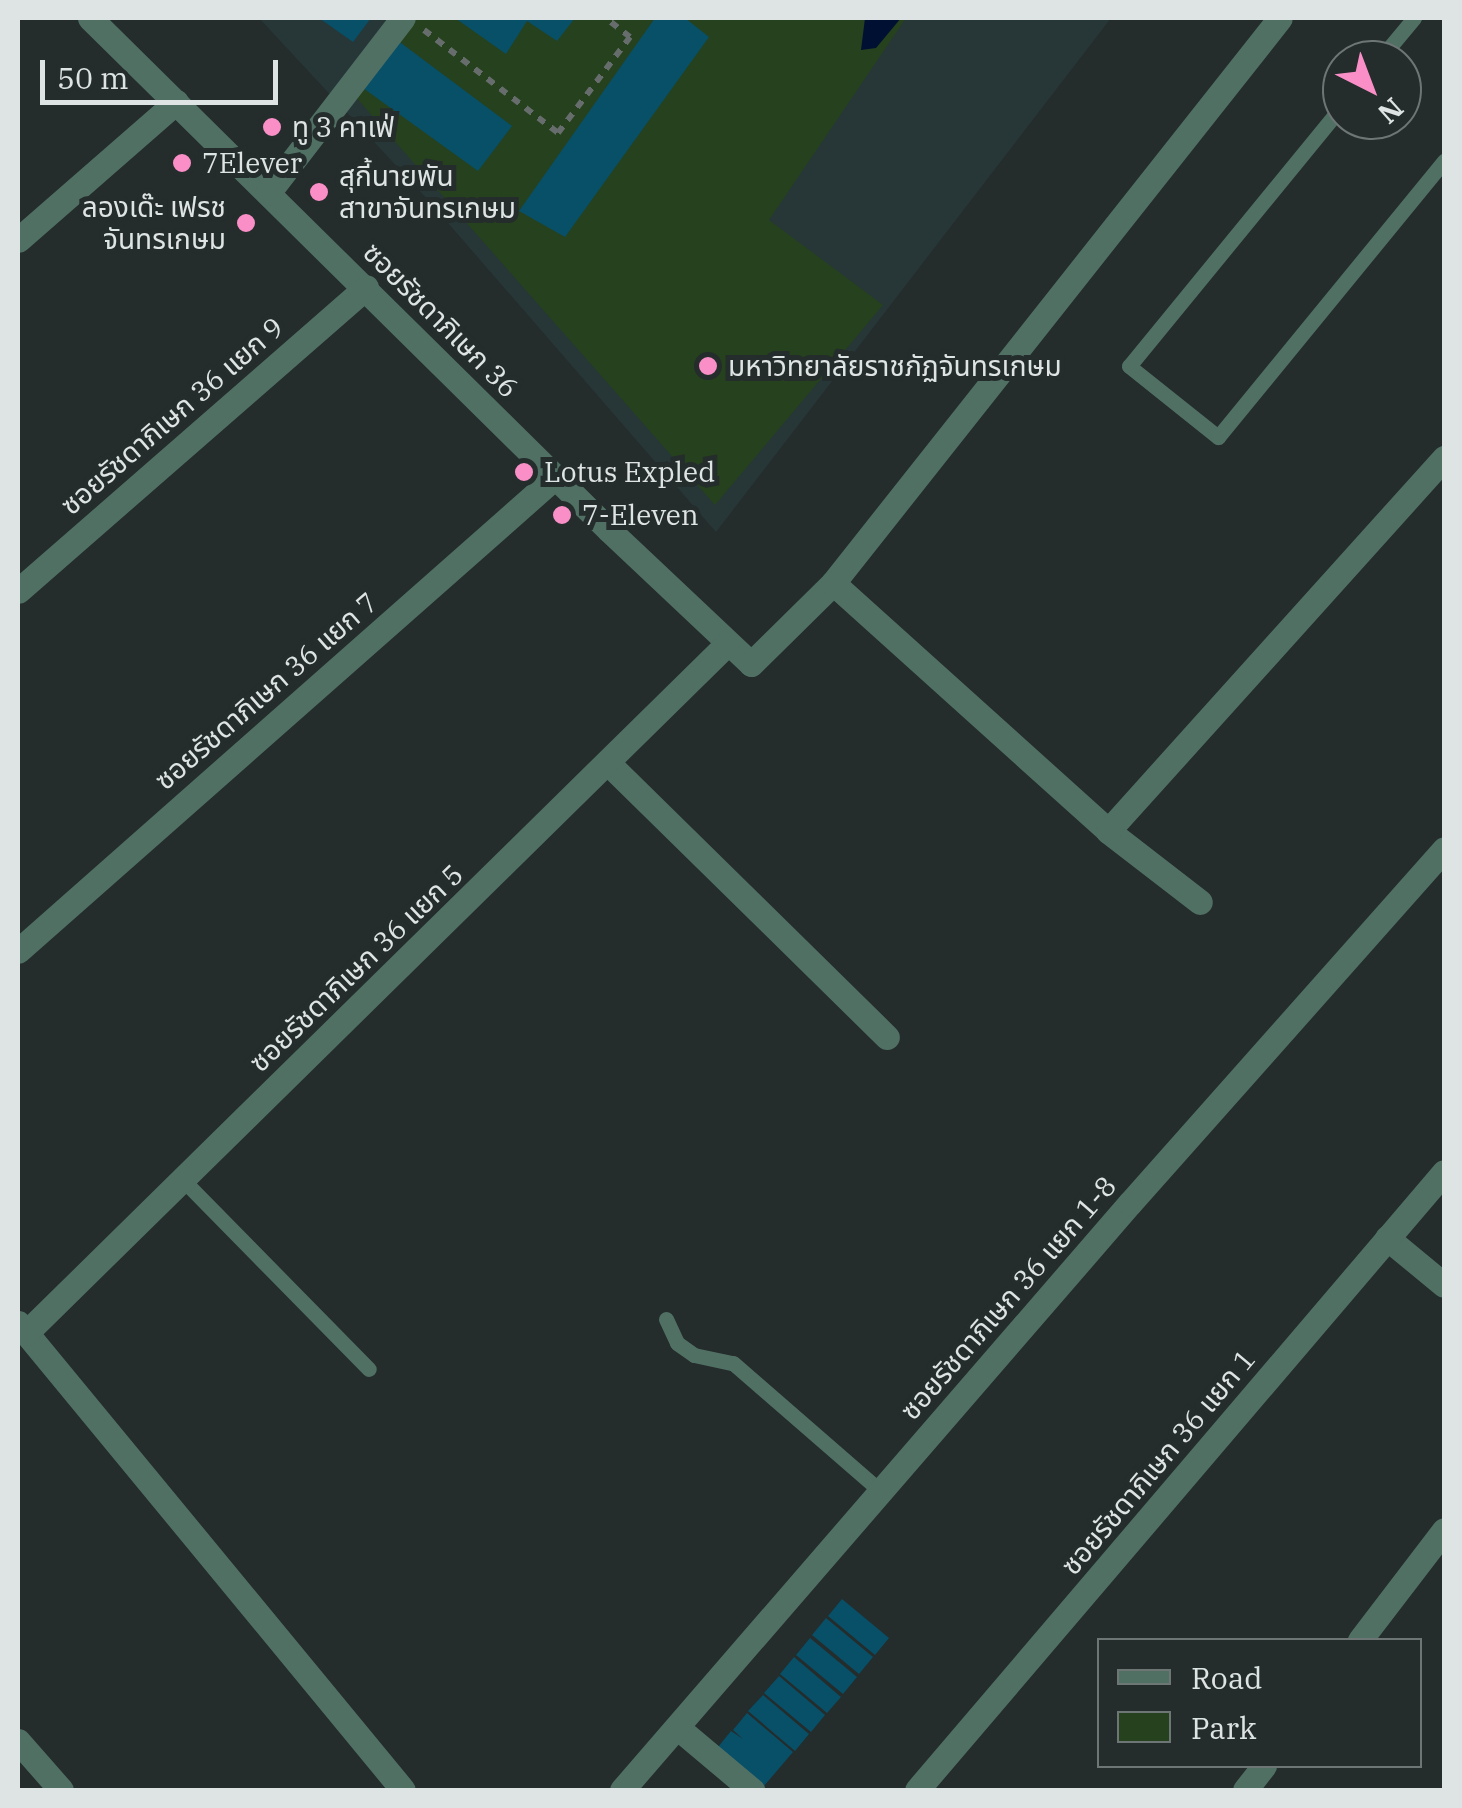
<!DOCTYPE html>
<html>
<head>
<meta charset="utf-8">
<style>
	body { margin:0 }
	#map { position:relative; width:1462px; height:1808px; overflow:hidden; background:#242c2c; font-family:"IBM Plex Serif","Noto Sans Thai",serif }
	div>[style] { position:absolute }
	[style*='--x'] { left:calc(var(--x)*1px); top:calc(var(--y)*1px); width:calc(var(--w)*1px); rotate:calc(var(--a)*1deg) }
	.built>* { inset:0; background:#273738 }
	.green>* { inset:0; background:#26411d }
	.water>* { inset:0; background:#001033 }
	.building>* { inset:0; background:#084f68 }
	.path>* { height:6px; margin-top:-3px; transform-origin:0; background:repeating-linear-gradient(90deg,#676d6d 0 8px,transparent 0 16px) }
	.service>* { height:15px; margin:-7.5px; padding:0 7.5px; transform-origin:7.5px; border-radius:7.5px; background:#507064 }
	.minor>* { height:25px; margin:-12.5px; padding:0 12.5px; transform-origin:12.5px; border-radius:12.5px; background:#507064 }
	.dots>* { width:28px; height:28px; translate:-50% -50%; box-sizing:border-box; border:5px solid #242c2c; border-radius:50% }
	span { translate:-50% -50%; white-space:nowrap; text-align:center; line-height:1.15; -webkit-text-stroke:10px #242c2c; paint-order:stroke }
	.poi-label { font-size:28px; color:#dee3e3 }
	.left { translate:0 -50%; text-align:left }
	.right { translate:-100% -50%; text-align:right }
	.street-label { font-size:28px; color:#dee3e3 }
	.frame { position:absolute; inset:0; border:20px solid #dee3e3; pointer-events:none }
	.legend { position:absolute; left:1097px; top:1638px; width:325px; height:130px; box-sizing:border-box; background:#242c2c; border:2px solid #6e7575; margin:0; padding:12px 18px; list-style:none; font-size:30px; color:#dee3e3 }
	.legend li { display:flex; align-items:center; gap:20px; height:50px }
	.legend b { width:50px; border:2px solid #6e7575 }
	.north { position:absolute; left:1322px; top:40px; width:100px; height:100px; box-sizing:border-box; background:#242c2c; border:2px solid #6e7575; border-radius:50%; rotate:138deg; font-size:28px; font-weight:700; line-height:40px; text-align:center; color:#dee3e3 }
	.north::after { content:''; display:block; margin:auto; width:35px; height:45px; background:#fa8fc7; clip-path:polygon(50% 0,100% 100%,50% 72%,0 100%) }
	.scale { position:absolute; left:40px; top:60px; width:238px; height:45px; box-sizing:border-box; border:5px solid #dee3e3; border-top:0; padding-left:12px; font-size:30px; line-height:35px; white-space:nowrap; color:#dee3e3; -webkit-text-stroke:8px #242c2c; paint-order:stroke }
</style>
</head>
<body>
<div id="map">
	<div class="built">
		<div style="clip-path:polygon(259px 18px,1111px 18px,716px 532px,429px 201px)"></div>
	</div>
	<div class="green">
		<div style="clip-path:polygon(414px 18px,906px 18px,769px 220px,883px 305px,715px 505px,354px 95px)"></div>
	</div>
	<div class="water">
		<div style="clip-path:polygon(865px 18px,901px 18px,876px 48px,861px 50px)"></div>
	</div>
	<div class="building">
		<div style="clip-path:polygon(319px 18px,371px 18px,353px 42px)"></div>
		<div style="clip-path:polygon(455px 18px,575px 18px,557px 41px,527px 21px,506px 54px)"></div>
		<div style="clip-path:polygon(655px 18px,685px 18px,709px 37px,565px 237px,519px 211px)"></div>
		<div style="clip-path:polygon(397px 40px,512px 126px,478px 171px,363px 88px)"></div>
		<div style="clip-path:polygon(842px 1599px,889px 1638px,875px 1655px,828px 1616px)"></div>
		<div style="clip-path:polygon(826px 1618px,873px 1657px,859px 1674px,812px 1635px)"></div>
		<div style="clip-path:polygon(810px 1638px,857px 1677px,843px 1694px,796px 1655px)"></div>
		<div style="clip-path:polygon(794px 1657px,841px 1697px,827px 1713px,780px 1674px)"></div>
		<div style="clip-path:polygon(779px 1676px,825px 1715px,811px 1732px,764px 1693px)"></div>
		<div style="clip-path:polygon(763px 1695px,809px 1734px,795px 1751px,748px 1711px)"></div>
		<div style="clip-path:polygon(747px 1713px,793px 1752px,764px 1786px,718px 1747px,731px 1731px,743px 1739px,733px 1730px)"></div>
	</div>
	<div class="path">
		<div style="--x:424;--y:30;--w:169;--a:37.5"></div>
		<div style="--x:558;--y:133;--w:120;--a:-53.1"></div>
		<div style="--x:630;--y:37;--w:31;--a:-142"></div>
	</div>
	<div class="service">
		<div style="--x:1379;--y:60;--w:55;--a:-50.2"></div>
		<div style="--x:1342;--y:106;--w:336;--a:129.3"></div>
		<div style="--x:1129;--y:366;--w:114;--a:38.6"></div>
		<div style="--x:1218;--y:437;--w:357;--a:-50.7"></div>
		<div style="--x:183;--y:1180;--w:265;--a:45.5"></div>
		<div style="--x:666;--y:1319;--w:26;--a:65"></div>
		<div style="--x:677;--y:1343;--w:21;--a:35"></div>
		<div style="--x:694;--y:1355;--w:40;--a:12"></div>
		<div style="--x:733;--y:1363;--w:195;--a:41"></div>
	</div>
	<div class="minor">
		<div style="--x:90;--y:18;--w:729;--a:44.61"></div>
		<div style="--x:609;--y:530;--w:195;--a:43.3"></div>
		<div style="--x:751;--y:664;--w:115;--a:-44.6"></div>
		<div style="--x:833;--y:583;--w:720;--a:-51.65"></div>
		<div style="--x:268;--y:193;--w:221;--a:-52.4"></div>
		<div style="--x:18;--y:240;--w:210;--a:-41.1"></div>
		<div style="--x:833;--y:583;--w:370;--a:42"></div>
		<div style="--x:1108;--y:831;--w:116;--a:37.7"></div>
		<div style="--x:18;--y:591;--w:462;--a:-41.1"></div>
		<div style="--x:608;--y:763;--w:391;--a:44.5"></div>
		<div style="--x:1108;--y:831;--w:502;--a:-47.99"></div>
		<div style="--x:18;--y:951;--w:716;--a:-41.43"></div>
		<div style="--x:1387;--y:1238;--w:74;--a:39.5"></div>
		<div style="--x:18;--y:1323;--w:605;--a:50.5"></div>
		<div style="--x:26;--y:1333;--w:983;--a:-44.51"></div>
		<div style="--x:1360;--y:1640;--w:138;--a:-52.6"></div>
		<div style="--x:678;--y:1728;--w:97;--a:40"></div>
		<div style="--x:18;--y:1741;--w:65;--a:48.7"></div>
		<div style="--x:622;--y:1790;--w:776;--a:-49.13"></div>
		<div style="--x:1130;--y:1203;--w:473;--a:-48.4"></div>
		<div style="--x:917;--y:1790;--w:812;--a:-49.54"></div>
		<div style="--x:1245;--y:1790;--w:31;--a:-52"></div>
	</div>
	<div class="dots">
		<div style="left:272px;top:127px;background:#fa8fc7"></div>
		<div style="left:182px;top:163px;background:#fa8fc7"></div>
		<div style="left:319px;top:192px;background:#fa8fc7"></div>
		<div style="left:246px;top:223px;background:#fa8fc7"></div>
		<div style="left:708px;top:366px;background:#fa8fc7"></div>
		<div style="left:524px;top:472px;background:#fa8fc7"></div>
		<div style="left:562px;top:515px;background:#fa8fc7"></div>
	</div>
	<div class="poi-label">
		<span class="left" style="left:292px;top:127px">ทู 3 คาเฟ่</span>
		<span class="left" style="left:202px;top:163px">7Elever</span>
		<span class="left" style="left:339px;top:192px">สุกี้นายพัน<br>สาขาจันทรเกษม</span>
		<span class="right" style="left:226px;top:223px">ลองเด๊ะ เฟรช<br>จันทรเกษม</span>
		<span class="left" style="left:728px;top:366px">มหาวิทยาลัยราชภัฏจันทรเกษม</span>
		<span class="left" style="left:544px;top:472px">Lotus Expled</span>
		<span class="left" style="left:582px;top:515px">7-Eleven</span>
	</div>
	<div class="street-label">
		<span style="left:441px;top:320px;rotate:45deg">ซอยรัชดาภิเษก 36</span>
		<span style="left:172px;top:416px;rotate:-41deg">ซอยรัชดาภิเษก 36 แยก 9</span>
		<span style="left:266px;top:691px;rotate:-41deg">ซอยรัชดาภิเษก 36 แยก 7</span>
		<span style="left:356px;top:968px;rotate:-44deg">ซอยรัชดาภิเษก 36 แยก 5</span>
		<span style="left:1008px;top:1298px;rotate:-49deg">ซอยรัชดาภิเษก 36 แยก 1-8</span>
		<span style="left:1158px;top:1462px;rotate:-50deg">ซอยรัชดาภิเษก 36 แยก 1</span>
	</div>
	<div class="frame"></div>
	<ul class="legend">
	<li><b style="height:12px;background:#507064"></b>Road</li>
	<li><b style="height:28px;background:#26411d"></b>Park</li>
	</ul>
	<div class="north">N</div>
	<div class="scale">50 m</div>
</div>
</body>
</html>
